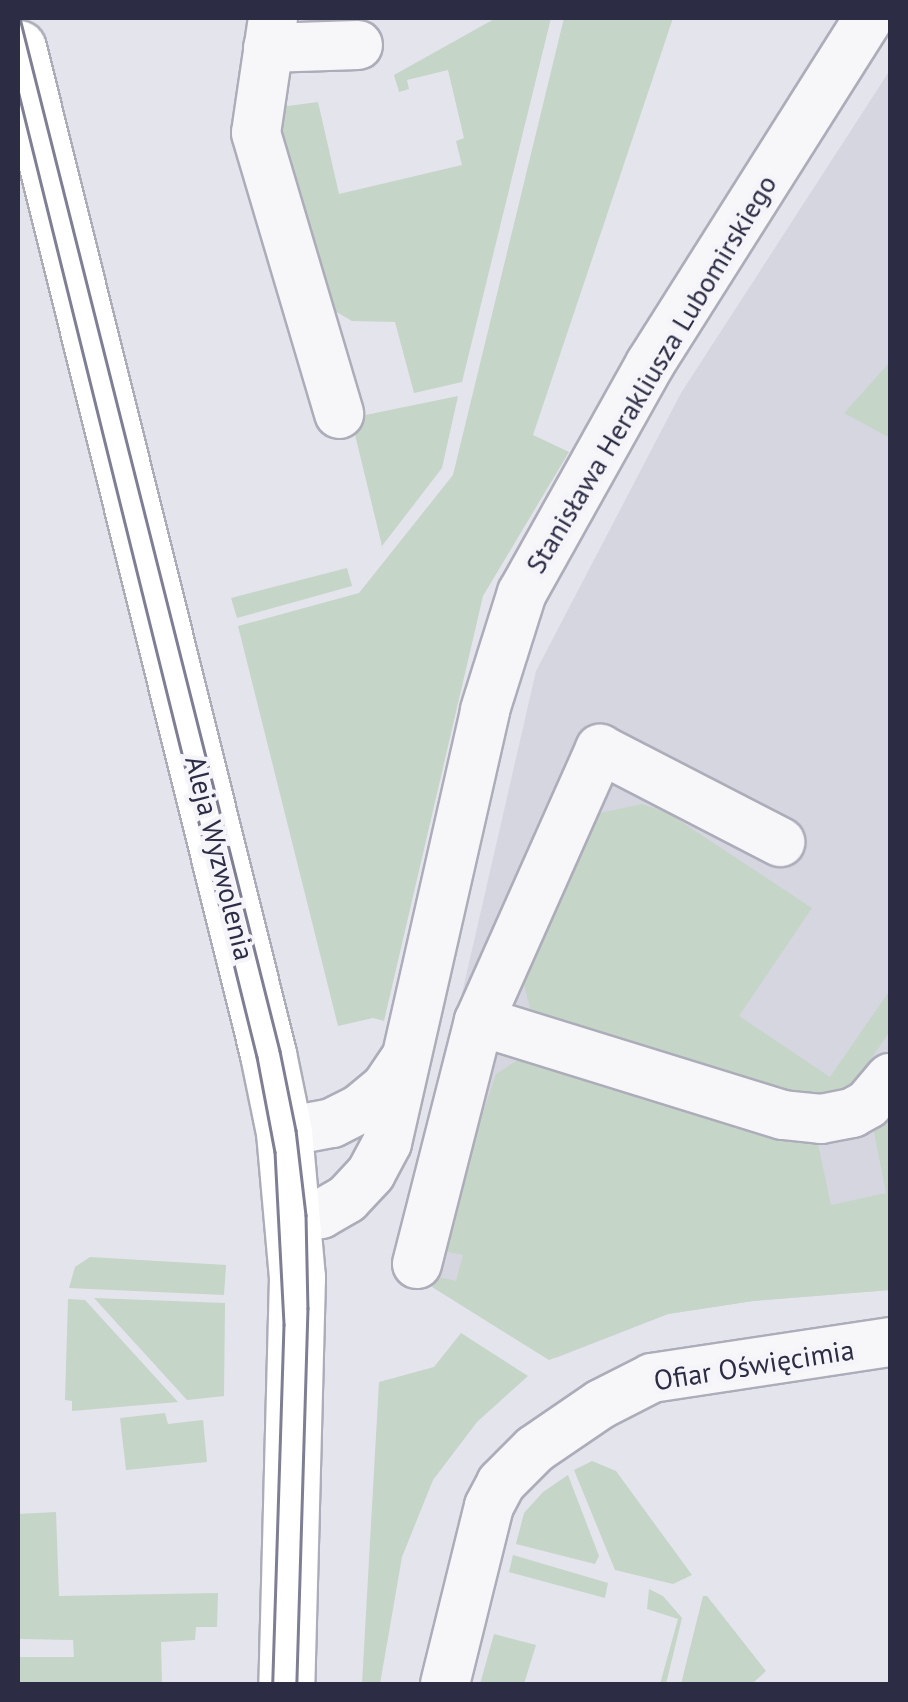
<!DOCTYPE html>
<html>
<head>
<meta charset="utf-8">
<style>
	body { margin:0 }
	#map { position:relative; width:908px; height:1702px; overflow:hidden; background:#e4e4ec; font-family:"PT Sans",sans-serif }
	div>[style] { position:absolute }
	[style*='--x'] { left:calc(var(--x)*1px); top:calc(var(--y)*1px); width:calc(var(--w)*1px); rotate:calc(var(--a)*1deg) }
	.built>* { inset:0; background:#d6d6e0 }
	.green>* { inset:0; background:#c5d5c7 }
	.roads { filter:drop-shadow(2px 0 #adadba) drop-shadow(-2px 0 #adadba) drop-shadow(0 2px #adadba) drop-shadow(0 -2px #adadba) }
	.street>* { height:48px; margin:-24px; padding:0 24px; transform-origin:24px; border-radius:24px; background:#f7f7fa }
	.secondary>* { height:55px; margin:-27.5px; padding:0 27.5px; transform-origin:27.5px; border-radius:27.5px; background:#fff }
	.tram>* { height:2.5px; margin:-1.25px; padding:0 1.25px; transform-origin:1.25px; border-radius:1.25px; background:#7e7e95 }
	span { translate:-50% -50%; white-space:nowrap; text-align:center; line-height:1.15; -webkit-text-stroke:9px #f4f4f9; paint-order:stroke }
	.street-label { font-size:28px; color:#2c2c44 }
	.frame { position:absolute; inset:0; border:20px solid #2c2c44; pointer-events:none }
</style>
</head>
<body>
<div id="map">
	<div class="built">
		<div style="clip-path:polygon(890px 70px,890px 1290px,753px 1301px,668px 1314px,556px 1358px,401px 1259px,536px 671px,681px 393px)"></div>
	</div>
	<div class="green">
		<div style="clip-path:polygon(496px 18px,551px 18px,462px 382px,414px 393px,395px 322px,352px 321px,328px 307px,273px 108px,318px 102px,339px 194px,462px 165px,456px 141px,464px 138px,448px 70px,407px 80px,409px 89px,399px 92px,394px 75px)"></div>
		<div style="clip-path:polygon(564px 18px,673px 18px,533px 435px,569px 452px,483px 596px,384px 1021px,373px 1018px,338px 1026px,238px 626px,359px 593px,453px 475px)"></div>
		<div style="clip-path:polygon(890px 362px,890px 438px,844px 413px)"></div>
		<div style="clip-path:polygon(458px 396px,442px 468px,382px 546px,351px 418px)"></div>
		<div style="clip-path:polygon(347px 568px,352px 586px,237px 618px,231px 598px)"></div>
		<div style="clip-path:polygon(642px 804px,668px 813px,812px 908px,739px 1016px,830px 1077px,890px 990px,890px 1031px,852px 1087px,812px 1105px,540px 1020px,531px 1011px,521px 974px,595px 814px)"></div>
		<div style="clip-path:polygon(529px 1053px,816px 1134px,831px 1205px,886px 1193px,873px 1127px,890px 1121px,890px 1290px,753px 1301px,668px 1314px,549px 1360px,432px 1287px,438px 1277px,456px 1281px,463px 1255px,436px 1249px,496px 1074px)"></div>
		<div style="clip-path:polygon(90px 1257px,226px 1265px,224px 1295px,69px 1288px,75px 1267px)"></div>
		<div style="clip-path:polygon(94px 1298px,225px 1303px,224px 1396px,187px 1400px)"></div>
		<div style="clip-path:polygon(68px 1299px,85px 1300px,178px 1402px,72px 1411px,72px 1401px,65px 1400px)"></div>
		<div style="clip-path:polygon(461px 1333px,528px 1376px,477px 1422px,433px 1480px,402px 1557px,380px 1684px,362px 1684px,379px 1382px,434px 1367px)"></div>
		<div style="clip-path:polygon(165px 1413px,168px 1424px,203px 1420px,207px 1462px,126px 1470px,120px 1418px)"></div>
		<div style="clip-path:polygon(592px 1461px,616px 1471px,692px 1575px,673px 1584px,615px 1570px,574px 1470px)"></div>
		<div style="clip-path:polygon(568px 1475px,599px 1556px,595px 1564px,516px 1544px,524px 1513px,543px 1492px)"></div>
		<div style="clip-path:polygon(56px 1512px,59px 1596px,218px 1593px,217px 1627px,196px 1627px,195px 1640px,161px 1642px,162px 1684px,18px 1684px,19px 1657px,74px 1657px,73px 1640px,19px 1639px,18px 1514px)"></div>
		<div style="clip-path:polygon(513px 1555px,608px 1583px,605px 1598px,509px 1572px)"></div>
		<div style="clip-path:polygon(649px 1589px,663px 1596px,682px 1618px,666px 1684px,660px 1684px,678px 1619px,647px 1609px)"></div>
		<div style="clip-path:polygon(703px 1596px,707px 1596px,766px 1671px,752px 1684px,681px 1684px)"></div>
		<div style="clip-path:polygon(494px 1634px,536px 1645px,524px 1684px,480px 1684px)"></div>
	</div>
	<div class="roads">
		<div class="street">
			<div style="--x:273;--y:18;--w:116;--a:98.4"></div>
			<div style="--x:256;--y:133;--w:293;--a:73.5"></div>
			<div style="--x:268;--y:48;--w:90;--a:-1.9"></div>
			<div style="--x:479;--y:1021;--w:298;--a:-66"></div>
			<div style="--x:600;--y:749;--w:203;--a:27.3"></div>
			<div style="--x:284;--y:1132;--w:49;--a:-10.6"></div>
			<div style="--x:332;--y:1123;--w:33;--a:-27"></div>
			<div style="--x:361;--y:1108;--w:33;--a:-40"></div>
			<div style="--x:386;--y:1087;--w:32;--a:-56"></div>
			<div style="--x:294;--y:1217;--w:27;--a:-6"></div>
			<div style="--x:321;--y:1214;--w:30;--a:-30"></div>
			<div style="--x:347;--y:1199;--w:35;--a:-47"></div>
			<div style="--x:371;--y:1173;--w:34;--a:-62"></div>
			<div style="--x:387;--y:1143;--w:444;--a:-77.2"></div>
			<div style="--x:485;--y:710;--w:123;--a:-72.5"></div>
			<div style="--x:522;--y:593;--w:262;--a:-60.8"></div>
			<div style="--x:650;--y:364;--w:409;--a:-57.7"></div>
			<div style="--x:417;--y:1264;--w:251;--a:-75.7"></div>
			<div style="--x:479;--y:1021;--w:318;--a:17.2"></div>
			<div style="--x:783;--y:1115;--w:38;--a:6"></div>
			<div style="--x:821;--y:1119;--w:32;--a:-11"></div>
			<div style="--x:852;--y:1113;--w:18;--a:-29"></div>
			<div style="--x:868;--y:1104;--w:34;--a:-50"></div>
			<div style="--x:445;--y:1684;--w:183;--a:-76.1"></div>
			<div style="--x:489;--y:1506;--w:26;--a:-62"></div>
			<div style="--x:501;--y:1483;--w:48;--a:-45"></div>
			<div style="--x:535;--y:1449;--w:80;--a:-34.3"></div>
			<div style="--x:601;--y:1404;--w:57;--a:-27"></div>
			<div style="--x:652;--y:1378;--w:241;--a:-8.6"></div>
		</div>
		<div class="secondary">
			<div style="--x:18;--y:48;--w:1037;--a:76.04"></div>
			<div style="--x:268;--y:1054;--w:80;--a:78.4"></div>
			<div style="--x:284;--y:1132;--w:146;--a:84.9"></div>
			<div style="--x:297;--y:1277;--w:407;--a:91.5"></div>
		</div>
	</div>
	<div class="tram">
		<div style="--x:20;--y:18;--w:1065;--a:75.87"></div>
		<div style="--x:280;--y:1051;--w:81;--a:78.6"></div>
		<div style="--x:296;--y:1130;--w:86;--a:83.3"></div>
		<div style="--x:306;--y:1215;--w:93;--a:88.8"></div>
		<div style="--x:308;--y:1308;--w:376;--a:91.7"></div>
		<div style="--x:18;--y:90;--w:996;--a:76.12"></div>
		<div style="--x:257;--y:1057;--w:97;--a:79.3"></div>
		<div style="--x:275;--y:1152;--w:173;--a:87"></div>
		<div style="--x:284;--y:1325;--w:359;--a:91.8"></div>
	</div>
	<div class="street-label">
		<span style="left:651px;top:374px;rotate:-59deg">Stanisława Herakliusza Lubomirskiego</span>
		<span style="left:220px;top:858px;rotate:76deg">Aleja Wyzwolenia</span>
		<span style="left:754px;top:1365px;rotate:-9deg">Ofiar Oświęcimia</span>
	</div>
	<div class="frame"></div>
</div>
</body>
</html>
